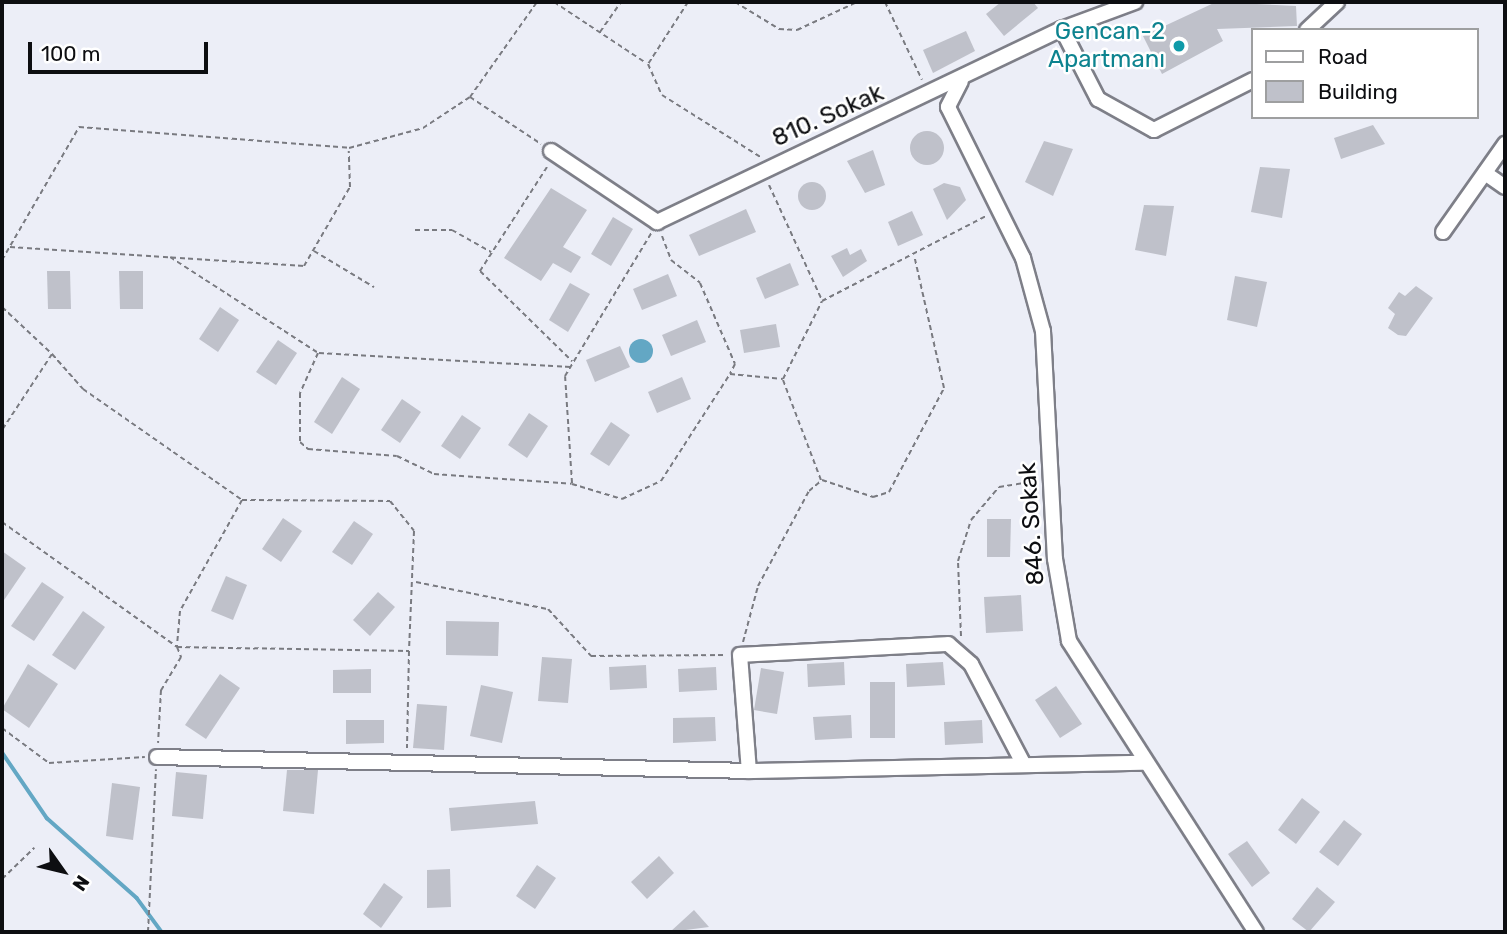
<!DOCTYPE html>
<html>
<head>
<meta charset="utf-8">
<style>
	body { margin:0 }
	#map { position:relative; width:1507px; height:934px; overflow:hidden; background:#eceef7; font-family:Rubik,sans-serif }
	div>[style] { position:absolute }
	[style*='--x'] { left:calc(var(--x)*1px); top:calc(var(--y)*1px); width:calc(var(--w)*1px); rotate:calc(var(--a)*1deg) }
	.water>* { inset:0; background:#63a7c4 }
	.round { border-radius:50% }
	.stream>* { height:3.5px; margin:-1.75px; padding:0 1.75px; transform-origin:1.75px; border-radius:1.75px; background:#63a7c4 }
	.building>* { inset:0; background:#bfc1ca }
	.path>* { height:2px; margin-top:-1px; transform-origin:0; background:repeating-linear-gradient(90deg,#797a80 0 5px,transparent 0 8.5px) }
	.roads { filter:drop-shadow(2px 0 #7e7f88) drop-shadow(-2px 0 #7e7f88) drop-shadow(0 2px #7e7f88) drop-shadow(0 -2px #7e7f88) }
	.minor>* { height:14px; margin:-7px; padding:0 7px; transform-origin:7px; border-radius:7px; background:#fff }
	.dots>* { width:19px; height:19px; translate:-50% -50%; box-sizing:border-box; border:4px solid #fff; border-radius:50% }
	span { translate:-50% -50%; white-space:nowrap; text-align:center; line-height:1.15; -webkit-text-stroke:5px #fff; paint-order:stroke }
	.culture-label { font-size:24px; color:#0d838f }
	.right { translate:-100% -50%; text-align:right }
	.street-label { font-size:24px; color:#0d0e11 }
	.frame { position:absolute; inset:0; border:4px solid #0d0e11; pointer-events:none }
	.legend { position:absolute; left:1251px; top:28px; width:228px; height:91px; box-sizing:border-box; background:#fff; border:2px solid #9e9fa0; margin:0; padding:9px 12px; list-style:none; font-size:21px; color:#0d0e11 }
	.legend li { display:flex; align-items:center; gap:14px; height:35px }
	.legend b { width:35px; border:2px solid #9e9fa0 }
	.north { position:absolute; left:28px; top:836px; width:70px; height:70px; -webkit-text-stroke:5px #fff; paint-order:stroke; rotate:124deg; font-size:19px; font-weight:700; line-height:28px; text-align:center; color:#0d0e11 }
	.north::after { content:''; display:block; margin:auto; width:24px; height:32px; background:#0d0e11; clip-path:polygon(50% 0,100% 100%,50% 72%,0 100%) }
	.scale { position:absolute; left:28px; top:42px; width:180px; height:32px; box-sizing:border-box; border:4px solid #0d0e11; border-top:0; padding-left:9px; font-size:21px; line-height:24px; white-space:nowrap; color:#0d0e11; -webkit-text-stroke:5px #fff; paint-order:stroke }
</style>
</head>
<body>
<div id="map">
	<div class="water">
		<div class="round" style="left:629px;top:339px;width:24px;height:24px"></div>
	</div>
	<div class="stream">
		<div style="--x:2;--y:752;--w:80;--a:55.7"></div>
		<div style="--x:47;--y:818;--w:120;--a:41.6"></div>
		<div style="--x:137;--y:898;--w:42;--a:53.7"></div>
	</div>
	<div class="building">
		<div style="clip-path:polygon(1001px 2px,1033px 2px,1038px 8px,1004px 36px,986px 14px)"></div>
		<div style="clip-path:polygon(1216px 2px,1296px 6px,1297px 26px,1217px 29px,1223px 41px,1162px 74px,1143px 36px)"></div>
		<div style="clip-path:polygon(966px 31px,975px 51px,933px 73px,923px 50px)"></div>
		<div style="clip-path:polygon(1373px 125px,1385px 144px,1341px 159px,1334px 138px)"></div>
		<div class="round" style="left:910px;top:131px;width:34px;height:34px"></div>
		<div style="clip-path:polygon(1044px 141px,1073px 149px,1053px 196px,1025px 182px)"></div>
		<div style="clip-path:polygon(873px 150px,885px 185px,865px 193px,847px 161px)"></div>
		<div style="clip-path:polygon(1260px 167px,1290px 169px,1282px 218px,1251px 212px)"></div>
		<div class="round" style="left:798px;top:182px;width:28px;height:28px"></div>
		<div style="clip-path:polygon(944px 183px,960px 187px,966px 200px,947px 220px,933px 189px)"></div>
		<div style="clip-path:polygon(551px 188px,587px 210px,563px 247px,581px 257px,571px 273px,553px 263px,541px 281px,504px 258px)"></div>
		<div style="clip-path:polygon(1144px 205px,1174px 206px,1166px 256px,1135px 250px)"></div>
		<div style="clip-path:polygon(746px 209px,756px 232px,699px 256px,689px 235px)"></div>
		<div style="clip-path:polygon(912px 211px,923px 235px,898px 246px,888px 222px)"></div>
		<div style="clip-path:polygon(613px 217px,633px 229px,611px 266px,591px 254px)"></div>
		<div style="clip-path:polygon(847px 248px,850px 255px,861px 249px,867px 261px,843px 277px,831px 256px)"></div>
		<div style="clip-path:polygon(790px 263px,799px 285px,765px 299px,756px 278px)"></div>
		<div style="clip-path:polygon(47px 271px,70px 271px,71px 309px,48px 309px)"></div>
		<div style="clip-path:polygon(119px 271px,143px 271px,143px 309px,120px 309px)"></div>
		<div style="clip-path:polygon(668px 274px,677px 296px,642px 310px,633px 289px)"></div>
		<div style="clip-path:polygon(1235px 276px,1267px 282px,1257px 327px,1227px 320px)"></div>
		<div style="clip-path:polygon(570px 283px,590px 294px,568px 332px,549px 320px)"></div>
		<div style="clip-path:polygon(1416px 286px,1433px 298px,1406px 336px,1398px 335px,1388px 328px,1395px 314px,1388px 308px,1399px 292px,1405px 296px)"></div>
		<div style="clip-path:polygon(220px 307px,239px 320px,218px 352px,199px 339px)"></div>
		<div style="clip-path:polygon(697px 320px,706px 342px,671px 356px,662px 335px)"></div>
		<div style="clip-path:polygon(776px 324px,780px 347px,744px 353px,740px 330px)"></div>
		<div style="clip-path:polygon(278px 340px,297px 353px,276px 385px,256px 372px)"></div>
		<div style="clip-path:polygon(620px 346px,630px 367px,595px 382px,586px 360px)"></div>
		<div style="clip-path:polygon(342px 377px,360px 389px,332px 434px,314px 422px)"></div>
		<div style="clip-path:polygon(682px 377px,691px 399px,657px 413px,648px 392px)"></div>
		<div style="clip-path:polygon(402px 399px,421px 412px,400px 443px,381px 430px)"></div>
		<div style="clip-path:polygon(529px 413px,548px 426px,527px 458px,508px 445px)"></div>
		<div style="clip-path:polygon(462px 415px,481px 428px,460px 459px,441px 446px)"></div>
		<div style="clip-path:polygon(611px 422px,630px 435px,609px 466px,590px 454px)"></div>
		<div style="clip-path:polygon(283px 518px,302px 531px,281px 562px,262px 549px)"></div>
		<div style="clip-path:polygon(987px 519px,1011px 519px,1010px 557px,987px 557px)"></div>
		<div style="clip-path:polygon(354px 521px,373px 534px,352px 565px,332px 552px)"></div>
		<div style="clip-path:polygon(2px 551px,26px 568px,2px 603px)"></div>
		<div style="clip-path:polygon(226px 576px,247px 585px,233px 620px,211px 611px)"></div>
		<div style="clip-path:polygon(42px 582px,64px 597px,34px 641px,11px 626px)"></div>
		<div style="clip-path:polygon(378px 592px,395px 607px,370px 636px,353px 620px)"></div>
		<div style="clip-path:polygon(1021px 595px,1023px 631px,986px 633px,984px 597px)"></div>
		<div style="clip-path:polygon(83px 611px,105px 627px,75px 670px,52px 655px)"></div>
		<div style="clip-path:polygon(446px 621px,499px 622px,498px 656px,446px 655px)"></div>
		<div style="clip-path:polygon(542px 657px,572px 659px,568px 703px,538px 701px)"></div>
		<div style="clip-path:polygon(844px 662px,845px 685px,808px 687px,807px 664px)"></div>
		<div style="clip-path:polygon(943px 662px,945px 685px,907px 687px,906px 664px)"></div>
		<div style="clip-path:polygon(28px 664px,58px 684px,29px 728px,2px 709px)"></div>
		<div style="clip-path:polygon(646px 665px,647px 688px,610px 690px,609px 667px)"></div>
		<div style="clip-path:polygon(716px 667px,717px 690px,679px 692px,678px 669px)"></div>
		<div style="clip-path:polygon(761px 668px,784px 672px,777px 714px,754px 710px)"></div>
		<div style="clip-path:polygon(371px 669px,371px 693px,333px 693px,333px 670px)"></div>
		<div style="clip-path:polygon(220px 674px,240px 688px,206px 739px,185px 725px)"></div>
		<div style="clip-path:polygon(870px 682px,895px 682px,895px 738px,870px 738px)"></div>
		<div style="clip-path:polygon(481px 685px,513px 692px,502px 743px,470px 736px)"></div>
		<div style="clip-path:polygon(1056px 686px,1082px 724px,1060px 738px,1035px 700px)"></div>
		<div style="clip-path:polygon(417px 704px,447px 706px,444px 750px,413px 748px)"></div>
		<div style="clip-path:polygon(851px 715px,852px 738px,815px 740px,813px 717px)"></div>
		<div style="clip-path:polygon(715px 717px,716px 741px,673px 743px,673px 718px)"></div>
		<div style="clip-path:polygon(346px 720px,384px 720px,384px 743px,346px 744px)"></div>
		<div style="clip-path:polygon(982px 720px,983px 743px,945px 745px,944px 722px)"></div>
		<div style="clip-path:polygon(287px 770px,318px 770px,314px 814px,283px 811px)"></div>
		<div style="clip-path:polygon(176px 772px,207px 775px,203px 819px,172px 816px)"></div>
		<div style="clip-path:polygon(112px 783px,140px 787px,133px 840px,106px 836px)"></div>
		<div style="clip-path:polygon(1302px 798px,1320px 812px,1296px 844px,1278px 830px)"></div>
		<div style="clip-path:polygon(535px 801px,538px 824px,451px 831px,449px 808px)"></div>
		<div style="clip-path:polygon(1344px 820px,1362px 834px,1338px 866px,1319px 852px)"></div>
		<div style="clip-path:polygon(1247px 841px,1270px 873px,1252px 887px,1228px 854px)"></div>
		<div style="clip-path:polygon(659px 856px,674px 873px,647px 899px,631px 882px)"></div>
		<div style="clip-path:polygon(537px 865px,556px 878px,535px 909px,516px 896px)"></div>
		<div style="clip-path:polygon(450px 869px,451px 907px,427px 908px,427px 870px)"></div>
		<div style="clip-path:polygon(384px 883px,403px 897px,381px 928px,363px 914px)"></div>
		<div style="clip-path:polygon(1317px 887px,1335px 902px,1309px 932px,1292px 919px)"></div>
		<div style="clip-path:polygon(694px 910px,709px 927px,670px 932px)"></div>
	</div>
	<div class="path">
		<div style="--x:554;--y:2;--w:110;--a:33.5"></div>
		<div style="--x:688;--y:2;--w:74;--a:122.8"></div>
		<div style="--x:648;--y:64;--w:34;--a:66"></div>
		<div style="--x:662;--y:95;--w:118;--a:32.2"></div>
		<div style="--x:735;--y:2;--w:52;--a:31.5"></div>
		<div style="--x:779;--y:29;--w:18;--a:3"></div>
		<div style="--x:797;--y:30;--w:66;--a:-25"></div>
		<div style="--x:885;--y:2;--w:86;--a:64.6"></div>
		<div style="--x:600;--y:32;--w:37;--a:-55"></div>
		<div style="--x:470;--y:97;--w:85;--a:33.5"></div>
		<div style="--x:547;--y:167;--w:124;--a:122.8"></div>
		<div style="--x:480;--y:271;--w:129;--a:44.4"></div>
		<div style="--x:769;--y:185;--w:127;--a:65.3"></div>
		<div style="--x:415;--y:230;--w:37;--a:0"></div>
		<div style="--x:452;--y:230;--w:45;--a:29.4"></div>
		<div style="--x:662;--y:236;--w:26;--a:69"></div>
		<div style="--x:671;--y:260;--w:37;--a:38"></div>
		<div style="--x:700;--y:283;--w:88;--a:66.6"></div>
		<div style="--x:735;--y:364;--w:11;--a:117"></div>
		<div style="--x:730;--y:374;--w:53;--a:5.4"></div>
		<div style="--x:783;--y:379;--w:87;--a:-63.4"></div>
		<div style="--x:822;--y:301;--w:185;--a:-27.4"></div>
		<div style="--x:10;--y:247;--w:295;--a:3.7"></div>
		<div style="--x:304;--y:266;--w:91;--a:-59.8"></div>
		<div style="--x:350;--y:187;--w:36;--a:-92"></div>
		<div style="--x:314;--y:251;--w:70;--a:31"></div>
		<div style="--x:170;--y:257;--w:175;--a:32.9"></div>
		<div style="--x:2;--y:260;--w:154;--a:-59.9"></div>
		<div style="--x:79;--y:127;--w:271;--a:4.4"></div>
		<div style="--x:349;--y:148;--w:77;--a:-15.1"></div>
		<div style="--x:423;--y:128;--w:56;--a:-33.4"></div>
		<div style="--x:470;--y:97;--w:116;--a:-54.8"></div>
		<div style="--x:2;--y:307;--w:69;--a:43.2"></div>
		<div style="--x:52;--y:354;--w:91;--a:123.3"></div>
		<div style="--x:318;--y:353;--w:44;--a:114.2"></div>
		<div style="--x:300;--y:393;--w:49;--a:90"></div>
		<div style="--x:300;--y:442;--w:11;--a:41"></div>
		<div style="--x:308;--y:449;--w:89;--a:4.5"></div>
		<div style="--x:397;--y:456;--w:41;--a:25.9"></div>
		<div style="--x:434;--y:474;--w:138;--a:4.1"></div>
		<div style="--x:572;--y:484;--w:52;--a:16.7"></div>
		<div style="--x:622;--y:499;--w:43;--a:-24.8"></div>
		<div style="--x:661;--y:481;--w:127;--a:-57.2"></div>
		<div style="--x:319;--y:353;--w:252;--a:3.2"></div>
		<div style="--x:52;--y:354;--w:47;--a:48.5"></div>
		<div style="--x:83;--y:389;--w:194;--a:34.9"></div>
		<div style="--x:242;--y:500;--w:127;--a:119.2"></div>
		<div style="--x:180;--y:611;--w:36;--a:95"></div>
		<div style="--x:177;--y:647;--w:232;--a:1"></div>
		<div style="--x:409;--y:651;--w:97;--a:91.2"></div>
		<div style="--x:783;--y:380;--w:107;--a:69.2"></div>
		<div style="--x:572;--y:483;--w:107;--a:-93.7"></div>
		<div style="--x:565;--y:376;--w:168;--a:-58.9"></div>
		<div style="--x:242;--y:500;--w:148;--a:0.4"></div>
		<div style="--x:390;--y:501;--w:38;--a:51"></div>
		<div style="--x:414;--y:531;--w:119;--a:92.4"></div>
		<div style="--x:2;--y:522;--w:215;--a:35.5"></div>
		<div style="--x:177;--y:647;--w:11;--a:68"></div>
		<div style="--x:181;--y:657;--w:39;--a:121"></div>
		<div style="--x:161;--y:690;--w:53;--a:93.2"></div>
		<div style="--x:416;--y:582;--w:135;--a:11.6"></div>
		<div style="--x:548;--y:609;--w:64;--a:47.5"></div>
		<div style="--x:591;--y:656;--w:136;--a:-0.4"></div>
		<div style="--x:961;--y:636;--w:75;--a:-92.3"></div>
		<div style="--x:958;--y:561;--w:43;--a:-72.4"></div>
		<div style="--x:971;--y:520;--w:43;--a:-49.7"></div>
		<div style="--x:999;--y:487;--w:38;--a:-9"></div>
		<div style="--x:743;--y:642;--w:58;--a:-75"></div>
		<div style="--x:758;--y:586;--w:108;--a:-61.8"></div>
		<div style="--x:809;--y:491;--w:17;--a:-40"></div>
		<div style="--x:822;--y:480;--w:54;--a:18.4"></div>
		<div style="--x:873;--y:497;--w:17;--a:-17"></div>
		<div style="--x:889;--y:492;--w:118;--a:-62.1"></div>
		<div style="--x:944;--y:388;--w:136;--a:-102.7"></div>
		<div style="--x:2;--y:728;--w:59;--a:36.7"></div>
		<div style="--x:49;--y:763;--w:96;--a:-3.6"></div>
		<div style="--x:2;--y:879;--w:45;--a:-44.1"></div>
		<div style="--x:148;--y:932;--w:163;--a:-87.2"></div>
	</div>
	<div class="roads">
		<div class="minor">
			<div style="--x:1062;--y:29;--w:79;--a:62.8"></div>
			<div style="--x:1098;--y:99;--w:64;--a:29"></div>
			<div style="--x:1154;--y:130;--w:111;--a:-26.8"></div>
			<div style="--x:1307;--y:30;--w:41;--a:-43"></div>
			<div style="--x:961;--y:81;--w:29;--a:117"></div>
			<div style="--x:948;--y:107;--w:169;--a:63.6"></div>
			<div style="--x:1023;--y:258;--w:76;--a:74.7"></div>
			<div style="--x:1043;--y:331;--w:228;--a:87"></div>
			<div style="--x:1055;--y:559;--w:83;--a:80.3"></div>
			<div style="--x:1069;--y:641;--w:346;--a:57.3"></div>
			<div style="--x:551;--y:151;--w:128;--a:33.8"></div>
			<div style="--x:657;--y:222;--w:449;--a:-25.5"></div>
			<div style="--x:1062;--y:29;--w:78;--a:-20.3"></div>
			<div style="--x:1485;--y:173;--w:24;--a:35"></div>
			<div style="--x:1443;--y:232;--w:108;--a:-54.8"></div>
			<div style="--x:157;--y:757;--w:592;--a:1.35"></div>
			<div style="--x:1024;--y:765;--w:114;--a:-117.7"></div>
			<div style="--x:971;--y:664;--w:30;--a:-139"></div>
			<div style="--x:948;--y:644;--w:208;--a:177"></div>
			<div style="--x:740;--y:655;--w:116;--a:85.6"></div>
			<div style="--x:749;--y:771;--w:397;--a:-1.2"></div>
		</div>
	</div>
	<div class="dots">
		<div style="left:1179px;top:46px;background:#0f9aa8"></div>
	</div>
	<div class="culture-label">
		<span class="right" style="left:1165px;top:46px">Gencan-2<br>Apartmanı</span>
	</div>
	<div class="street-label">
		<span style="left:828px;top:116px;rotate:-24deg">810. Sokak</span>
		<span style="left:1032px;top:524px;rotate:-94deg">846. Sokak</span>
	</div>
	<div class="frame"></div>
	<ul class="legend">
	<li><b style="height:9px;background:#fff"></b>Road</li>
	<li><b style="height:19px;background:#bfc1ca"></b>Building</li>
	</ul>
	<div class="north">N</div>
	<div class="scale">100 m</div>
</div>
</body>
</html>
